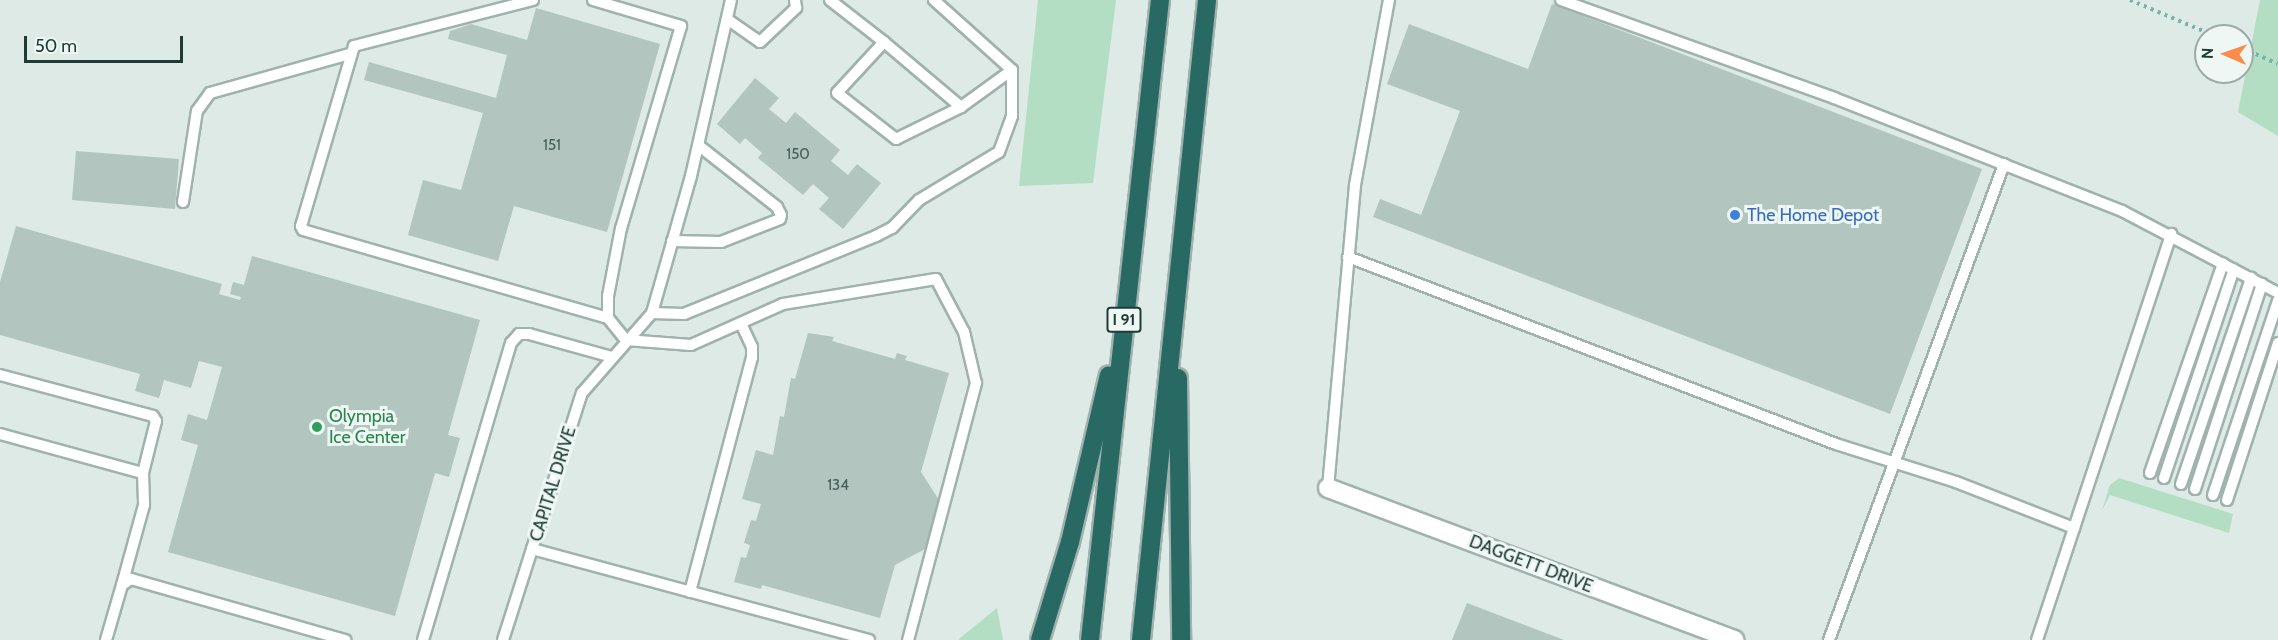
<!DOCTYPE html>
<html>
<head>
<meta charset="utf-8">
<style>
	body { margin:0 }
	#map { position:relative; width:2278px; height:640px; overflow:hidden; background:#ddeae6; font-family:Cabin,sans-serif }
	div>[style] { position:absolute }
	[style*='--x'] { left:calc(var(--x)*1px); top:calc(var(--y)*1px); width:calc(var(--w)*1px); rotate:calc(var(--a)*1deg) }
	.green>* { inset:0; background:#b4dec4 }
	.building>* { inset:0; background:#b2c5bf }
	.path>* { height:4px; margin-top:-2px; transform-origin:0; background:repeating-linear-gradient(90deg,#7bb0a6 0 3px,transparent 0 7.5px) }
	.roads { filter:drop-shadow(2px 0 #a0b2ae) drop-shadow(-2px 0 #a0b2ae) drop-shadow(0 2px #a0b2ae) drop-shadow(0 -2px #a0b2ae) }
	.lane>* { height:10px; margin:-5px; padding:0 5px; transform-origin:5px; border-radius:5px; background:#fff }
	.street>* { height:18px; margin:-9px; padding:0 9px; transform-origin:9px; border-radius:9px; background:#fff }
	.highway>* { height:18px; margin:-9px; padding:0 9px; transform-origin:9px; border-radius:9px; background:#286963 }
	.dots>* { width:16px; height:16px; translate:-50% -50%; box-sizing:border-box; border:3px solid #eef7f3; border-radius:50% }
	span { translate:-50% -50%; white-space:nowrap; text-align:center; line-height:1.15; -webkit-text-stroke:6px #eef7f3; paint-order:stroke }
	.number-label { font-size:15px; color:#435e58 }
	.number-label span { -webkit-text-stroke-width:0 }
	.shield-label span { padding:2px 4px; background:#eef7f3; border:2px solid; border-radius:4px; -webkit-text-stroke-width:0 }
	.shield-label { font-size:16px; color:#1e3b36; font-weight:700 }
	.shop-label { font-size:18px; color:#366cbe }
	.left { translate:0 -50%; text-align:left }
	.leisure-label { font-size:18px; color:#27864d }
	.street-label { font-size:18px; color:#1e3b36 }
	.north { position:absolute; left:2194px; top:24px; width:60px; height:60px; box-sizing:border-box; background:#eef7f3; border:2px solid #9baca7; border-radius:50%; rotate:272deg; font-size:16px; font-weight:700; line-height:24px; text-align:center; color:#1e3b36 }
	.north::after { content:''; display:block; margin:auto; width:21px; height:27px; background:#fc8b4a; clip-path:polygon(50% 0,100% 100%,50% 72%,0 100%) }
	.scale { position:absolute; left:24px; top:36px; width:159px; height:27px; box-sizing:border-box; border:3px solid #1e3b36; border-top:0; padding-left:8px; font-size:18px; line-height:21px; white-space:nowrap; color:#1e3b36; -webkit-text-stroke:4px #eef7f3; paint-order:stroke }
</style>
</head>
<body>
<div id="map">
	<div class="green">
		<div style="clip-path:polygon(1038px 0,1116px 0,1093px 183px,1019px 186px)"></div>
		<div style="clip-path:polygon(2260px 0,2278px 0,2278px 136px,2238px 112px)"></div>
		<div style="clip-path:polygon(2119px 478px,2233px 514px,2229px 533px,2110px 495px,2102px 510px,2110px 485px)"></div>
		<div style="clip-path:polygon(997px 608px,1003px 640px,959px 640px,960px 638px)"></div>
	</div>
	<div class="building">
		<div style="clip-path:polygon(1552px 4px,1982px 169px,1890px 414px,1373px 217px,1380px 199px,1421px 215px,1460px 111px,1387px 84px,1409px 24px,1528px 69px)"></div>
		<div style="clip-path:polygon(536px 8px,660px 44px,607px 232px,514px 206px,498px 261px,408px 235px,423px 180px,461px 190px,483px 113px,364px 80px,369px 62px,496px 98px,507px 55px,448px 39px,450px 31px,471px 24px,527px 40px)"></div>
		<div style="clip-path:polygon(755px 78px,779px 98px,769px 109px,786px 123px,795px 112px,840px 150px,831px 161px,848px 175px,857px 164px,881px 183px,843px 229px,819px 209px,829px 198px,813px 184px,803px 195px,758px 158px,762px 153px,745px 138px,740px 144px,717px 124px)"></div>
		<div style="clip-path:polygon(76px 151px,179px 159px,175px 209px,72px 200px)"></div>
		<div style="clip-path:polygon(16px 226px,222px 284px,219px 294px,240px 300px,241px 297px,230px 294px,233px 282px,244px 285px,252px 256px,480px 320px,448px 435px,460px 438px,449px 477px,435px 473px,395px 616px,168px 552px,198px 445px,181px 440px,188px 414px,207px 420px,222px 367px,199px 361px,191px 388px,164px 380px,159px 398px,135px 391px,140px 374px,0 335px,0 282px)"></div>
		<div style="clip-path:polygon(808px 333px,834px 337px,832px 341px,895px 359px,897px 353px,907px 356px,905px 360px,949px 373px,921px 472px,939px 500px,927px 548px,895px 565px,880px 618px,762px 585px,761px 589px,734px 582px,741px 557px,746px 558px,750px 545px,744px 543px,751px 520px,756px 521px,761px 504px,742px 499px,756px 450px,773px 455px,780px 416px,784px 417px,791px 378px,795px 379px)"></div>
		<div style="clip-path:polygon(1467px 603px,1564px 640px,1452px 640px)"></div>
	</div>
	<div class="path">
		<div style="--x:2130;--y:0;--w:92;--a:23"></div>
		<div style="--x:2242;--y:48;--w:39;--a:24"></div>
	</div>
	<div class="roads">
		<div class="lane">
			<div style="--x:533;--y:0;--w:185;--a:165.6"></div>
			<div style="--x:354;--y:46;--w:188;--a:106.4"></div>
			<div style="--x:301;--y:226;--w:4;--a:63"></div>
			<div style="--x:303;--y:230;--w:317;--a:16.1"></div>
			<div style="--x:608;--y:318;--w:28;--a:51"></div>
			<div style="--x:626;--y:340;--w:65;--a:4.4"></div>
			<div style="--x:691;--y:345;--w:101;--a:-24"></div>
			<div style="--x:783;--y:304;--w:155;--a:-9.3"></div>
			<div style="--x:936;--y:279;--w:60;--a:62.2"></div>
			<div style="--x:964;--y:332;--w:52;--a:76.8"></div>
			<div style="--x:976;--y:383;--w:266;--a:104.8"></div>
			<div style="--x:593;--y:0;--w:92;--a:16.5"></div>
			<div style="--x:681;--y:26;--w:211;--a:106.5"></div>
			<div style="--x:621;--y:228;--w:69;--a:100.8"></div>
			<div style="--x:608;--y:296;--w:22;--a:90"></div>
			<div style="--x:830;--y:0;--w:68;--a:37.9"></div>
			<div style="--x:884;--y:42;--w:69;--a:132.7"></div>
			<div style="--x:837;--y:93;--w:75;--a:37.9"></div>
			<div style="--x:896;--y:139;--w:72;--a:-26.2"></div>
			<div style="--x:961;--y:107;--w:63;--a:-36"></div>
			<div style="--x:1561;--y:0;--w:290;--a:19.7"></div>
			<div style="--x:1834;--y:98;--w:309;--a:21.4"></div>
			<div style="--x:2122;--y:211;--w:176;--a:27.7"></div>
			<div style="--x:727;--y:19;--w:40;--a:34.9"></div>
			<div style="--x:760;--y:42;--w:50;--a:-43.4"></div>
			<div style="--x:796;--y:8;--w:8;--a:-97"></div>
			<div style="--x:884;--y:42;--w:101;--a:40.2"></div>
			<div style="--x:183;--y:202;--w:92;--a:-81.3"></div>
			<div style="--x:197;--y:111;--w:22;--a:-54"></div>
			<div style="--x:210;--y:93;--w:145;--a:-15.6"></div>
			<div style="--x:672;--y:241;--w:49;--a:1.2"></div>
			<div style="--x:721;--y:242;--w:63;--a:-21.3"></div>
			<div style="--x:780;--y:219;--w:4;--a:-76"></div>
			<div style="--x:781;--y:215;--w:9;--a:-117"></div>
			<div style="--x:777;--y:207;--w:100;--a:-141.9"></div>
			<div style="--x:1348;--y:257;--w:523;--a:20.97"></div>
			<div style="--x:1836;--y:444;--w:126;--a:17.6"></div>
			<div style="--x:1956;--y:482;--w:127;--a:21.3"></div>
			<div style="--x:652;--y:313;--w:32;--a:2"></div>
			<div style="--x:684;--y:314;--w:207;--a:-22.1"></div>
			<div style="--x:876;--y:236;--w:18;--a:-27"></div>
			<div style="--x:892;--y:228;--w:39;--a:-46"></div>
			<div style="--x:919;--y:200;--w:93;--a:-31"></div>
			<div style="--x:999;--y:152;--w:38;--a:-70"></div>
			<div style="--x:1012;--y:116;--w:46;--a:-90"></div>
			<div style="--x:1012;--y:70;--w:105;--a:-138.1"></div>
			<div style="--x:0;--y:375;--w:158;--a:15"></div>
			<div style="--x:153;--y:416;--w:6;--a:59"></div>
			<div style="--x:156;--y:421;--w:54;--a:104"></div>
			<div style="--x:143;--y:473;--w:32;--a:88"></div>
			<div style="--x:144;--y:505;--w:83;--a:105.4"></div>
			<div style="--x:0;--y:434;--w:148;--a:15.3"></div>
			<div style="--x:2150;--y:473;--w:222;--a:-70.8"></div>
			<div style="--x:2164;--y:478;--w:220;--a:-71.5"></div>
			<div style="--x:2181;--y:484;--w:218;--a:-71.2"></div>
			<div style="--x:1328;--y:488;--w:304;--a:-84.9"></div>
			<div style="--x:1355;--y:185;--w:188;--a:-79.6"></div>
			<div style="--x:2195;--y:489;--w:216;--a:-71.9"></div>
			<div style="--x:2213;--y:495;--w:205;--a:-71.5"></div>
			<div style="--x:2227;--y:500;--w:165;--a:-72"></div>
			<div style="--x:532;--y:549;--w:349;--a:15.1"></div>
			<div style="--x:690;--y:592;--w:242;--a:-75.2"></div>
			<div style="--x:752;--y:358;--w:11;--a:-90"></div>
			<div style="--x:752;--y:347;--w:26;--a:-115"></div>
			<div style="--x:106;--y:640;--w:57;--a:-73.8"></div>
			<div style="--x:122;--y:585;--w:11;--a:-34"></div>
			<div style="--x:131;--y:579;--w:223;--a:15.9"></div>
			<div style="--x:423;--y:640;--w:310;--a:-73.5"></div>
			<div style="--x:511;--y:343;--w:12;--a:-48"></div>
			<div style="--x:519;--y:334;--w:10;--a:0"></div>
			<div style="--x:529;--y:334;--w:86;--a:15.5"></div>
			<div style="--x:503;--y:640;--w:259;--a:-72.3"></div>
			<div style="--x:582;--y:393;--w:106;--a:-48.8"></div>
			<div style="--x:652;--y:313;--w:142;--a:-74.1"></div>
			<div style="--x:691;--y:176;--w:180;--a:-77.2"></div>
			<div style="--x:1829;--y:640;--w:507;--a:-69.81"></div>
			<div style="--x:2037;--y:640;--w:428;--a:-71.7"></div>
		</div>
		<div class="street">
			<div style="--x:1328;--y:488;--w:434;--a:20.5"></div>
		</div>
		<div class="highway">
			<div style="--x:1178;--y:378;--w:262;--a:89.3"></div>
			<div style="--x:1040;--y:640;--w:102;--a:-73"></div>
			<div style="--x:1070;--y:542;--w:171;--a:-76.9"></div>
			<div style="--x:1090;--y:640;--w:644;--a:-83.76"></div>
			<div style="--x:1141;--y:640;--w:643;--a:-84.11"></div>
		</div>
	</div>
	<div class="dots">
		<div style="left:1735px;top:215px;background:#3f7fe0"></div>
		<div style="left:317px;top:427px;background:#2e9e5b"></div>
	</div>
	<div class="number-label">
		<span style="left:552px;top:146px">151</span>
		<span style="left:798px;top:155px">150</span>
		<span style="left:838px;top:486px">134</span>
	</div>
	<div class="shield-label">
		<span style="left:1124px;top:320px">I 91</span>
	</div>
	<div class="shop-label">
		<span class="left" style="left:1747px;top:215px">The Home Depot</span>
	</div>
	<div class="leisure-label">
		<span class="left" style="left:329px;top:427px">Olympia<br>Ice Center</span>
	</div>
	<div class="street-label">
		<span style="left:553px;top:484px;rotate:-73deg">CAPITAL DRIVE</span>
		<span style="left:1531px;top:564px;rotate:21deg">DAGGETT DRIVE</span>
	</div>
	<div class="north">N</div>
	<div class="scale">50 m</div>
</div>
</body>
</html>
